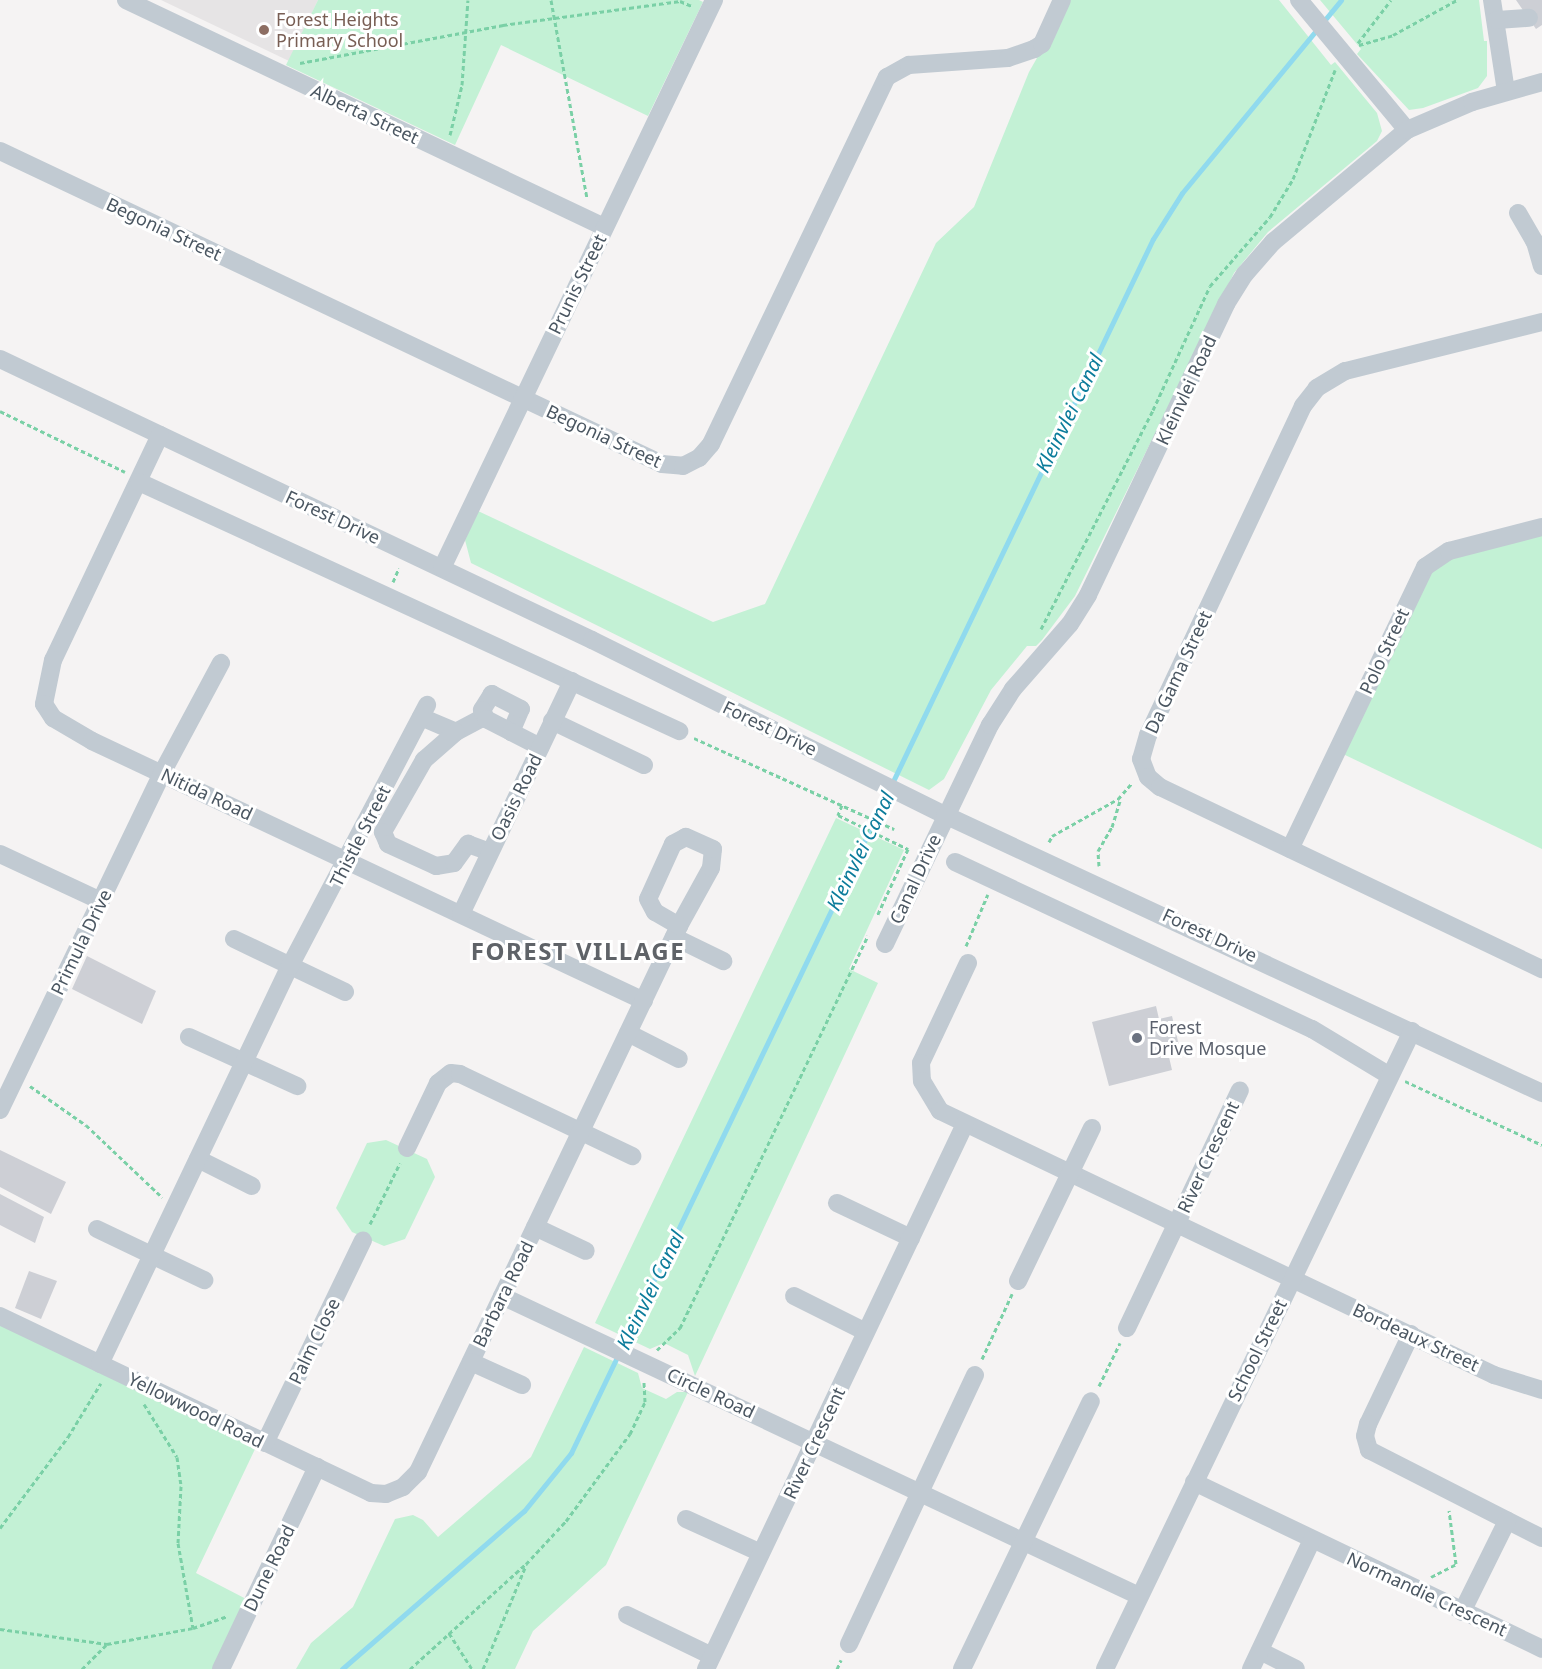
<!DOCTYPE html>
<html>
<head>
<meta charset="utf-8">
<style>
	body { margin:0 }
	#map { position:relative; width:1542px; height:1669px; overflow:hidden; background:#f5f3f3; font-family:"Noto Sans",sans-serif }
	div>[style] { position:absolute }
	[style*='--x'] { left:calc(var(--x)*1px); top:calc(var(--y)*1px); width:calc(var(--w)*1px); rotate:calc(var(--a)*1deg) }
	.education>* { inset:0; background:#e6e4e5 }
	.green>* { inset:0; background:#c3f1d5 }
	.stream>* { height:5px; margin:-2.5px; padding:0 2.5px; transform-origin:2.5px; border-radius:2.5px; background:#90daee }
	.building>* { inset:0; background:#cdcfd5 }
	.path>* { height:3px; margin-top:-1.5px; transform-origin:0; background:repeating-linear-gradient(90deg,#7ad0a6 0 4.5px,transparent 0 7.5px) }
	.minor>* { height:18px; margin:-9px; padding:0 9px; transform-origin:9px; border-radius:9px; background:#c1cad2 }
	.dots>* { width:16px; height:16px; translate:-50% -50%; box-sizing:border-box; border:3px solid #fff; border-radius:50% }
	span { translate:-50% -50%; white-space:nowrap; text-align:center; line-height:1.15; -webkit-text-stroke:6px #fff; paint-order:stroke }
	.education-label { font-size:18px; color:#785e54 }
	.left { translate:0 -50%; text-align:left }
	.street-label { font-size:18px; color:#4a5661 }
	.worship-label { font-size:18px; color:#5b616d }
	.water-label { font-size:20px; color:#0c7c9b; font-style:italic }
	.district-label { font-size:24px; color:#5f6368; font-weight:700; letter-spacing:1.5px }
</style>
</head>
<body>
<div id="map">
	<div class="education">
		<div style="clip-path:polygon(161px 0,318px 0,289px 61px)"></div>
	</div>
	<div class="green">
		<div style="clip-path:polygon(318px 0,699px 0,703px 2px,648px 116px,501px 45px,455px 145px,286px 65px)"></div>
		<div style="clip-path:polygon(1070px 0,1279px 0,1331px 65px,1335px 62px,1377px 113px,1382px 131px,1377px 141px,1268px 232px,1234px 273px,1075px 596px,1042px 640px,1036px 646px,1027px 646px,991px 690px,944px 779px,929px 790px,471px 563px,465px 540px,478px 511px,713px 622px,765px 604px,936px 243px,974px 207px,1029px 72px)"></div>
		<div style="clip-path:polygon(1320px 0,1479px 0,1484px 41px,1487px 41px,1487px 76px,1478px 88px,1423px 108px,1409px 110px,1357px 54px,1361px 49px)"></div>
		<div style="clip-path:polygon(1542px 534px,1542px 849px,1343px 754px,1428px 575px,1440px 562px)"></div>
		<div style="clip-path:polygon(836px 818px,904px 850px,849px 969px,878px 983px,695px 1376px,688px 1355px,664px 1343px,650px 1349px,595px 1323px)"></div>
		<div style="clip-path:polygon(386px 1140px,427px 1159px,435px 1177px,405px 1239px,384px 1246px,352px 1232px,336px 1208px,367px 1143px)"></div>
		<div style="clip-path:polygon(0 1324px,256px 1447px,196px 1573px,252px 1602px,220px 1669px,0 1669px)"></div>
		<div style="clip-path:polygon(584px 1347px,638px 1373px,642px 1388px,666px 1399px,677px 1392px,688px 1392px,606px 1565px,533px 1631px,515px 1669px,296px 1669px,311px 1643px,353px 1607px,395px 1519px,413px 1515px,423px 1520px,438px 1537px,531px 1457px)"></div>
	</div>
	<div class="stream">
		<div style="--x:342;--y:1669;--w:241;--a:-41"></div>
		<div style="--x:524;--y:1511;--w:75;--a:-51"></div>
		<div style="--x:571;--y:1453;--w:1346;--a:-64.39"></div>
		<div style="--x:1153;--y:239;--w:54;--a:-57.8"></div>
		<div style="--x:1182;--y:193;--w:250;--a:-50.5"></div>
	</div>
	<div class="building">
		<div style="clip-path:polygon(1516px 0,1542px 0,1542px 25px,1536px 29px)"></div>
		<div style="clip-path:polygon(87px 956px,156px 991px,142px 1024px,72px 989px)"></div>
		<div style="clip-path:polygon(1156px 1006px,1159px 1019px,1172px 1016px,1181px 1054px,1169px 1057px,1172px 1070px,1109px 1086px,1092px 1022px)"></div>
		<div style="clip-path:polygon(0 1150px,66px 1182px,51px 1214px,0 1187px)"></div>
		<div style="clip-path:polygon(0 1194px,44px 1217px,35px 1243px,0 1225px)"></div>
		<div style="clip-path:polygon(29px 1271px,57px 1281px,41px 1319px,15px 1308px)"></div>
	</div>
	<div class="path">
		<div style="--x:551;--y:0;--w:202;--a:79.7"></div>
		<div style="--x:1358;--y:43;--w:54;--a:-52.5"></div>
		<div style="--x:1359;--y:45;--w:35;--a:-16"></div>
		<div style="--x:1393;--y:35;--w:73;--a:-28.7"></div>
		<div style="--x:300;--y:63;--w:207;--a:-10.6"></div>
		<div style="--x:503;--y:25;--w:179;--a:-7.7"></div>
		<div style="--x:680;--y:1;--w:13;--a:23"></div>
		<div style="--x:450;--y:135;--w:51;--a:-76.5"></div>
		<div style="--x:462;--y:85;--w:85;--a:-86"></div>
		<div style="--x:0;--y:411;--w:139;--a:26"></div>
		<div style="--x:393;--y:582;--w:15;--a:-67"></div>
		<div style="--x:1041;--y:629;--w:246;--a:-62.9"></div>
		<div style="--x:1153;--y:410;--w:136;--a:-65.3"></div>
		<div style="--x:1210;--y:286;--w:91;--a:-49"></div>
		<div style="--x:1270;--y:217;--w:44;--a:-58.8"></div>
		<div style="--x:1293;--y:179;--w:117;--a:-68.9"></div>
		<div style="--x:694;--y:738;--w:220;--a:24.5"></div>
		<div style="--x:842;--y:805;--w:11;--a:112"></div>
		<div style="--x:838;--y:815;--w:78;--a:25.9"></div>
		<div style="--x:908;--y:849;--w:74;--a:114.8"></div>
		<div style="--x:1049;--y:842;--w:7;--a:-63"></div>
		<div style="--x:1052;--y:836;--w:76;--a:-29.3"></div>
		<div style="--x:1118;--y:799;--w:21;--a:-49"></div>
		<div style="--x:1099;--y:866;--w:15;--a:-94"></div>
		<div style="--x:1098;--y:851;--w:28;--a:-60"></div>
		<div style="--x:1112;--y:827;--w:30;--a:-73"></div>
		<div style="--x:966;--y:946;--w:56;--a:-67.1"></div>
		<div style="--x:1405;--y:1081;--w:151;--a:25"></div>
		<div style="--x:30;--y:1086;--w:68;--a:34.9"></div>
		<div style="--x:86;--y:1125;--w:105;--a:43.5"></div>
		<div style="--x:370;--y:1224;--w:68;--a:-63.8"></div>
		<div style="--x:657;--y:1350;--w:32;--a:-44"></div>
		<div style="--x:680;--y:1328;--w:435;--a:-64.4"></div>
		<div style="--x:982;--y:1359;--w:72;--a:-65.2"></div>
		<div style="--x:1099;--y:1386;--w:48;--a:-64"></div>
		<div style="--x:144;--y:1404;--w:62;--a:58.1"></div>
		<div style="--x:177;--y:1457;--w:29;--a:82"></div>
		<div style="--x:181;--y:1486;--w:57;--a:93"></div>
		<div style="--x:178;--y:1543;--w:86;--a:80"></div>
		<div style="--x:0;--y:1528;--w:114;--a:-53.2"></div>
		<div style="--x:68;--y:1437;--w:63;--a:-58.6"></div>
		<div style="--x:1431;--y:1577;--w:28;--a:-27"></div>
		<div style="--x:1456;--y:1564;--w:54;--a:-97.4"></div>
		<div style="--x:0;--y:1629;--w:108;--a:8"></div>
		<div style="--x:107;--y:1644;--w:87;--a:-10.5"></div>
		<div style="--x:193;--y:1628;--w:36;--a:-19"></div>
		<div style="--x:449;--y:1633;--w:43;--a:57.4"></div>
		<div style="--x:82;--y:1669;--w:34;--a:-45"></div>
		<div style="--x:410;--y:1669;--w:156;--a:-42.2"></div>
		<div style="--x:526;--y:1564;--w:59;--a:-47.1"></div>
		<div style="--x:566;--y:1521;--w:108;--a:-53.7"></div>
		<div style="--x:630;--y:1434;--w:35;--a:-65"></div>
		<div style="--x:645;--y:1402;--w:21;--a:-93"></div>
		<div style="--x:483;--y:1669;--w:113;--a:-67.5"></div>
		<div style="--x:837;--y:1669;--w:10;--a:-66"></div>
	</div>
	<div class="minor">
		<div style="--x:126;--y:0;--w:529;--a:25.4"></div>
		<div style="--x:1299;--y:0;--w:169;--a:50.3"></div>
		<div style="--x:1492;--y:0;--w:92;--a:81.3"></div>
		<div style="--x:1497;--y:20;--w:32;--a:-4"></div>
		<div style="--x:0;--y:151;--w:732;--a:25.31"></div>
		<div style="--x:662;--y:464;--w:21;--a:5"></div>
		<div style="--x:683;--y:466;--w:18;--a:-27"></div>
		<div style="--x:699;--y:458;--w:18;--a:-49"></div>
		<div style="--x:711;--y:444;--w:407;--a:-64.4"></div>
		<div style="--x:887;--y:77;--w:25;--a:-29"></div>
		<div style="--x:909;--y:65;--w:99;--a:-4"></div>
		<div style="--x:1008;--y:58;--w:28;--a:-19"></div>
		<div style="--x:1034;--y:49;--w:9;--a:-32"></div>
		<div style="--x:1042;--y:44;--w:48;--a:-65.6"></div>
		<div style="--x:1518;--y:213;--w:34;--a:60"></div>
		<div style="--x:1535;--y:242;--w:25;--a:74"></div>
		<div style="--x:1542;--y:322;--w:203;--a:166"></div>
		<div style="--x:1345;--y:371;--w:33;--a:149"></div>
		<div style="--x:1317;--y:388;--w:23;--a:128"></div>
		<div style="--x:1303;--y:406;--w:364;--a:115.2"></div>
		<div style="--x:1148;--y:735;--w:25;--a:106"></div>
		<div style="--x:1141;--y:759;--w:19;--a:69"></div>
		<div style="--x:1148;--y:777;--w:16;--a:40"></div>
		<div style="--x:1160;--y:787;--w:423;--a:25.5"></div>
		<div style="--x:0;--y:359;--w:655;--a:25.39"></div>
		<div style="--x:592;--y:640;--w:394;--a:26.4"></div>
		<div style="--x:945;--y:815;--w:659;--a:24.97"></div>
		<div style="--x:160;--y:435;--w:249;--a:115.4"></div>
		<div style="--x:53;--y:660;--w:45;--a:101.6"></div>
		<div style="--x:44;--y:704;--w:17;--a:57"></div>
		<div style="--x:53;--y:718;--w:45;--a:30.5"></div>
		<div style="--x:92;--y:741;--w:610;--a:25.22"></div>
		<div style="--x:139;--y:482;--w:595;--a:24.75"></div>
		<div style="--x:442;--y:568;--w:630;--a:-64.41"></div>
		<div style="--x:421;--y:717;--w:38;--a:23"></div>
		<div style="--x:484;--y:717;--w:32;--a:152"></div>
		<div style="--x:456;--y:732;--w:43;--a:138.8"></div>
		<div style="--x:424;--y:760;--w:83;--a:119.7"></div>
		<div style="--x:383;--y:832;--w:13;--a:67"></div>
		<div style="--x:388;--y:844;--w:53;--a:24.6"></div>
		<div style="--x:436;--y:866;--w:18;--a:-9"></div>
		<div style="--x:454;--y:863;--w:24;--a:-54"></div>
		<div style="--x:468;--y:844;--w:23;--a:20"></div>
		<div style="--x:552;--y:721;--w:102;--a:25.6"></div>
		<div style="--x:511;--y:732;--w:25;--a:-67"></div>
		<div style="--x:521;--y:709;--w:33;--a:-153"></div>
		<div style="--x:492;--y:694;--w:19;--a:122"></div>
		<div style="--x:482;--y:710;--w:10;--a:66"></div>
		<div style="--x:486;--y:719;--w:28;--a:27"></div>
		<div style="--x:511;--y:732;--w:33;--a:27"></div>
		<div style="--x:1290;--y:849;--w:313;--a:-64.4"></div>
		<div style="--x:1425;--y:567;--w:29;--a:-34"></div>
		<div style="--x:1449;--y:551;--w:96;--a:-14.5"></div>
		<div style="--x:0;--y:854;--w:111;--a:25"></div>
		<div style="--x:955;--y:862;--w:394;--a:25.1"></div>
		<div style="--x:1312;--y:1029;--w:91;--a:31.1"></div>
		<div style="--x:461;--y:914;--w:258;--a:-64.5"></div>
		<div style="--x:674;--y:937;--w:55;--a:26.1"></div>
		<div style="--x:234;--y:939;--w:123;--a:25.5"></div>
		<div style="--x:885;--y:944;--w:243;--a:-64.4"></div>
		<div style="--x:990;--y:725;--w:43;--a:-57.4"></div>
		<div style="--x:1013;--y:689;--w:86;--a:-48.8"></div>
		<div style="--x:1070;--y:624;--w:34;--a:-58"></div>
		<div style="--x:1088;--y:595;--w:322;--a:-64.6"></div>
		<div style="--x:1226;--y:304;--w:36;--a:-58"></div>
		<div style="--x:1245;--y:274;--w:43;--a:-48.8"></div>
		<div style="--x:1273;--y:242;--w:175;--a:-39.9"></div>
		<div style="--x:1407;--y:130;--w:71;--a:-23.3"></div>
		<div style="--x:1472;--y:102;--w:73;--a:-15.9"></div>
		<div style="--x:968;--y:963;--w:110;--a:115.2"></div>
		<div style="--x:921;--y:1063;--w:18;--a:87"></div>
		<div style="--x:922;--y:1081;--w:35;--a:59"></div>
		<div style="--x:940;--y:1111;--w:614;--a:25.48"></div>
		<div style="--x:1494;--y:1375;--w:50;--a:17.4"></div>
		<div style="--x:628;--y:1033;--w:57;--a:27"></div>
		<div style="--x:189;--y:1037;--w:119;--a:24.4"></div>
		<div style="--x:0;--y:1110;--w:374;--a:-64.3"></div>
		<div style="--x:162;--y:773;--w:125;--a:-61.8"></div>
		<div style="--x:407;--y:1148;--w:72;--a:-64.5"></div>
		<div style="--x:438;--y:1083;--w:16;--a:-38"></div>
		<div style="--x:451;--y:1073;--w:9;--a:6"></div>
		<div style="--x:460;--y:1074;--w:191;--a:25.5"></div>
		<div style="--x:198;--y:1159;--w:60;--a:26.6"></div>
		<div style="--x:837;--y:1203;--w:82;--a:25.3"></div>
		<div style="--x:535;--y:1227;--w:56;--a:25.2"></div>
		<div style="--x:97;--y:1229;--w:119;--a:25.5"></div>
		<div style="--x:1018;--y:1281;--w:170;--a:-64.2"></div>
		<div style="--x:502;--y:1296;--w:704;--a:25.22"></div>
		<div style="--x:794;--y:1296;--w:80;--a:26.6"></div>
		<div style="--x:0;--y:1316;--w:411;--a:25.5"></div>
		<div style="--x:371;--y:1493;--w:15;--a:4"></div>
		<div style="--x:386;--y:1494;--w:18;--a:-22"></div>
		<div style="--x:403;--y:1487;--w:21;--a:-45"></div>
		<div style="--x:418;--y:1472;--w:605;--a:-64.45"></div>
		<div style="--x:679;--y:926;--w:66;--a:-61.1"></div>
		<div style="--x:711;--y:868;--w:19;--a:-84"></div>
		<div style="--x:713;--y:849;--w:30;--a:-156"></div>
		<div style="--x:686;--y:837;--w:15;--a:152"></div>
		<div style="--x:673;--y:844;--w:60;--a:114.4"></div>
		<div style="--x:648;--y:899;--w:15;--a:62"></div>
		<div style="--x:655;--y:912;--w:28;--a:30"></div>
		<div style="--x:1127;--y:1328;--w:263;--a:-64.6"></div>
		<div style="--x:1411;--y:1334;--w:100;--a:115.5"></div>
		<div style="--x:1368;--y:1424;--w:12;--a:104"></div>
		<div style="--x:1365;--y:1436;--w:15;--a:74"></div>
		<div style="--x:1369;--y:1450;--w:194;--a:27"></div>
		<div style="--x:471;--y:1362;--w:56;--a:24.3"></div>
		<div style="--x:100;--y:1364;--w:441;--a:-64.5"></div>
		<div style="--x:290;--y:966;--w:295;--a:-62.3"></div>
		<div style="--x:265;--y:1443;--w:225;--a:-64.2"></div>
		<div style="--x:1194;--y:1482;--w:386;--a:25.6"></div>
		<div style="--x:686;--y:1519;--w:82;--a:24.4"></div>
		<div style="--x:1462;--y:1612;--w:102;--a:-63.7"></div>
		<div style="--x:627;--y:1615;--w:94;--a:25.8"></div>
		<div style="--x:849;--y:1644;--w:297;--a:-64.9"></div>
		<div style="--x:1260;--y:1651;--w:40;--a:26.6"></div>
		<div style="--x:221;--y:1669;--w:224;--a:-64.6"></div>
		<div style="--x:706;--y:1669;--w:603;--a:-64.58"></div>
		<div style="--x:962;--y:1669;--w:297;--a:-64.3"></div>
		<div style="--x:1105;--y:1669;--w:708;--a:-64.3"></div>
		<div style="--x:1251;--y:1669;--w:143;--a:-64.7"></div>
	</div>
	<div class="dots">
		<div style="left:264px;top:30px;background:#8d6e63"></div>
		<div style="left:1137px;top:1038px;background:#6b7280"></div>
	</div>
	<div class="education-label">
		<span class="left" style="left:276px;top:30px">Forest Heights<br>Primary School</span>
	</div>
	<div class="street-label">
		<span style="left:365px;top:114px;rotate:25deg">Alberta Street</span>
		<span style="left:164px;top:229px;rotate:25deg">Begonia Street</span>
		<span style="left:577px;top:284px;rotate:-64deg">Prunis Street</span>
		<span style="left:1186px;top:390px;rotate:-65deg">Kleinvlei Road</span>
		<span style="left:604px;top:436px;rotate:25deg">Begonia Street</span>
		<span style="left:333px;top:517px;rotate:25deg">Forest Drive</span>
		<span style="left:1384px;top:651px;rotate:-65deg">Polo Street</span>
		<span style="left:1178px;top:672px;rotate:-65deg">Da Gama Street</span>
		<span style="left:770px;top:728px;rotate:26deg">Forest Drive</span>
		<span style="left:207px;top:794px;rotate:25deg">Nitida Road</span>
		<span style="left:516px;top:797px;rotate:-64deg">Oasis Road</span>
		<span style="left:360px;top:836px;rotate:-63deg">Thistle Street</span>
		<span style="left:915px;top:879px;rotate:-65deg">Canal Drive</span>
		<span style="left:1210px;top:935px;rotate:25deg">Forest Drive</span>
		<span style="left:81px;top:942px;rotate:-64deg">Primula Drive</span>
		<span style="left:1208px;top:1157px;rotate:-65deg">River Crescent</span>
		<span style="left:503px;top:1294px;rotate:-64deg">Barbara Road</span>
		<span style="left:1416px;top:1337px;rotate:25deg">Bordeaux Street</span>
		<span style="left:314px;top:1341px;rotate:-64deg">Palm Close</span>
		<span style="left:1257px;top:1350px;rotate:-64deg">School Street</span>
		<span style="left:711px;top:1393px;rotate:25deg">Circle Road</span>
		<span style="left:196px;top:1410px;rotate:26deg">Yellowwood Road</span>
		<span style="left:814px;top:1443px;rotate:-65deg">River Crescent</span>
		<span style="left:269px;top:1568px;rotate:-64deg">Dune Road</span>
		<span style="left:1427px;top:1594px;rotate:25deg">Normandie Crescent</span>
	</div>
	<div class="worship-label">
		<span class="left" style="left:1149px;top:1038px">Forest<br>Drive Mosque</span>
	</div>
	<div class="water-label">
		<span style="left:1069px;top:413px;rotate:-64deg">Kleinvlei Canal</span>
		<span style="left:860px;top:851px;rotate:-64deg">Kleinvlei Canal</span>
		<span style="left:650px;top:1290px;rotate:-64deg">Kleinvlei Canal</span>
	</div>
	<div class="district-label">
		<span style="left:578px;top:951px">FOREST VILLAGE</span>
	</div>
</div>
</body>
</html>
